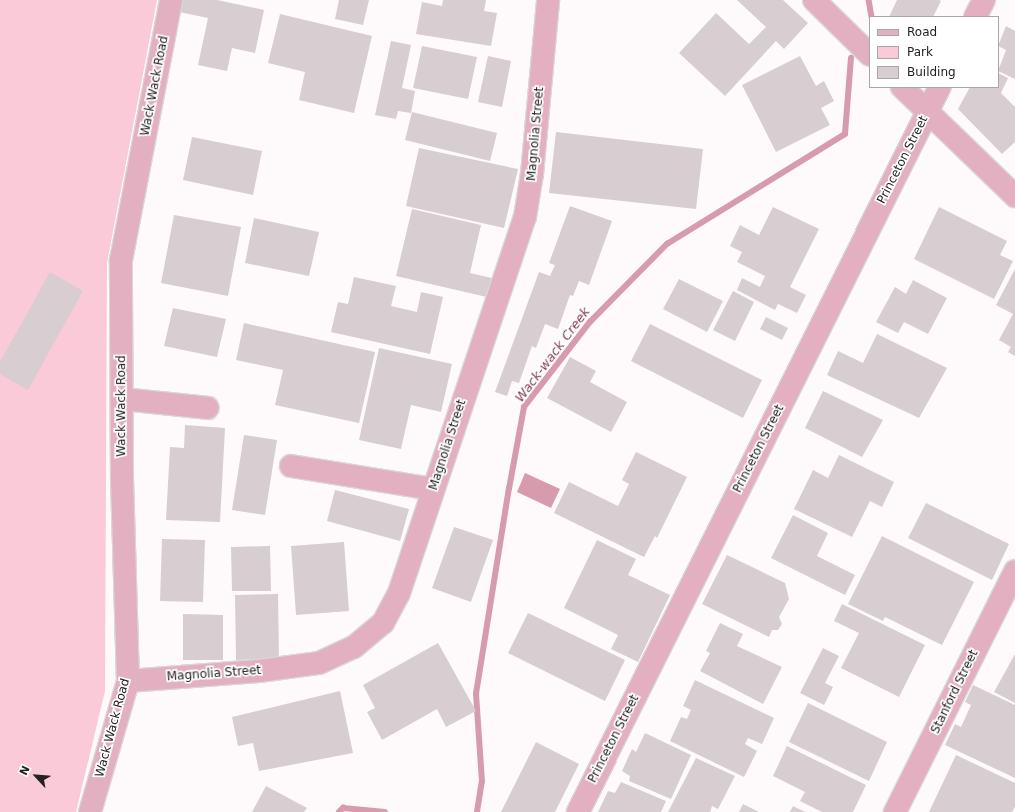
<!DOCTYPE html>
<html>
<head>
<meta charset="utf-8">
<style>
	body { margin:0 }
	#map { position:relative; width:1015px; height:812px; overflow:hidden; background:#fefafb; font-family:"DejaVu Sans",sans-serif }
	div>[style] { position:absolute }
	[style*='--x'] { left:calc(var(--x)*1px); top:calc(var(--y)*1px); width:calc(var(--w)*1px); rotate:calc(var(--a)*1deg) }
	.green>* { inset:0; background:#facad9 }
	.water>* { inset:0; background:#d79bae }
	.stream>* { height:5.5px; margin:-2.75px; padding:0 2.75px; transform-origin:2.75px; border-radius:2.75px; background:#d79bae }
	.building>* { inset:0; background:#d8cdd0 }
	.roads { filter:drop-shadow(1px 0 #dbd7d8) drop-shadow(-1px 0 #dbd7d8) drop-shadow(0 1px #dbd7d8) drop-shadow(0 -1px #dbd7d8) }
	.minor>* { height:22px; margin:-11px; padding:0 11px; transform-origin:11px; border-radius:11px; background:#e2b0c0 }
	span { translate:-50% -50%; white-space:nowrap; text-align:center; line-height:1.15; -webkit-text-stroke:3.5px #fff; paint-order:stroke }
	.street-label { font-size:12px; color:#252122 }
	.water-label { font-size:13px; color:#823955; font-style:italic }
	.legend { position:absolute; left:869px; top:16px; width:130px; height:72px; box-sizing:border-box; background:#fff; border:1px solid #a8a6a7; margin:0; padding:5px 7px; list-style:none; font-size:12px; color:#252122 }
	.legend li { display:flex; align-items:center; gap:8px; height:20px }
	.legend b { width:20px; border:1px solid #a8a6a7 }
	.north { position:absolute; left:16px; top:756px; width:40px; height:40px; -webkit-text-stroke:3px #fff; paint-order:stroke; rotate:296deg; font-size:11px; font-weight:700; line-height:16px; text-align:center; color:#252122 }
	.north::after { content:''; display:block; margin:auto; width:14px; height:18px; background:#252122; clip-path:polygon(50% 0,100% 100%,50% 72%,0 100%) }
</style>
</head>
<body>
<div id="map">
	<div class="green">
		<div style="clip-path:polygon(0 0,157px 0,107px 263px,105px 691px,76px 812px,0 812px)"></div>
	</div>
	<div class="water">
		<div style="clip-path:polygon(525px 473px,560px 489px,551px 508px,517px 492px)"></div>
	</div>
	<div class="stream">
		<div style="--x:869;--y:0;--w:17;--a:80"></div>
		<div style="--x:339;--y:812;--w:6;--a:-45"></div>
		<div style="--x:343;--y:808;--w:42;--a:5.4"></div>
		<div style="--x:477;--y:812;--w:30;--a:-81"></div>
		<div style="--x:482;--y:782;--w:88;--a:-93.9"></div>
		<div style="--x:476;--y:694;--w:208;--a:-80.9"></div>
		<div style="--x:509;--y:489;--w:83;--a:-79.6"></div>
		<div style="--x:524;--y:407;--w:108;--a:-52.2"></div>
		<div style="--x:590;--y:322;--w:110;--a:-45.4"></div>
		<div style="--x:667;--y:244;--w:209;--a:-31.7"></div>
		<div style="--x:845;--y:134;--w:76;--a:-85.5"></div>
	</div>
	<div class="building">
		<div style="clip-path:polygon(182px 0,217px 0,264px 10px,255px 53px,232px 48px,227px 71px,198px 65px,208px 18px,179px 12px)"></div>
		<div style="clip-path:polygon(339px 0,369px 0,363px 25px,335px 19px)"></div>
		<div style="clip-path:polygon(443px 0,486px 0,484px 11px,497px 13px,491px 46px,416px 34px,422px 2px,442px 6px)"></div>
		<div style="clip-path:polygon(737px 0,783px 0,808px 23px,784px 49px,776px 41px,725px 96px,679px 53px,716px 13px,749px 44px,766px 27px)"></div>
		<div style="clip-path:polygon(897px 0,939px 0,941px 1px,933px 17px,889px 17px)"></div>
		<div style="clip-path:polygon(280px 14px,372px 36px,354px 113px,299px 100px,305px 72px,268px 63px)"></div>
		<div style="clip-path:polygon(1006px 26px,1015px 31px,1015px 79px,998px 71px,1006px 50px,998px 46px)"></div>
		<div style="clip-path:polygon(391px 41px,411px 45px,402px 88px,415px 91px,411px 113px,398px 111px,396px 119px,375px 115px)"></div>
		<div style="clip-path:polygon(422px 46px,477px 57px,468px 99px,413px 88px)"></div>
		<div style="clip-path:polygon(488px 56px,511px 61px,502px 107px,478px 102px)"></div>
		<div style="clip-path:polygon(800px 56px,816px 86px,824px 81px,834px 101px,821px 108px,830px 125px,776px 152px,742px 85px)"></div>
		<div style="clip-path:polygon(998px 73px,1008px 78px,1001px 93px,1015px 107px,1015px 142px,1002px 154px,958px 109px,970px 87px,998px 87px)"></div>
		<div style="clip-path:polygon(412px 112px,497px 133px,490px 161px,405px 140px)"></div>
		<div style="clip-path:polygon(556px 132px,703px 149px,696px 209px,549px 193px)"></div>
		<div style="clip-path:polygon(192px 137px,262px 151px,253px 195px,183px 180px)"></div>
		<div style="clip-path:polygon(419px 148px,518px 169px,504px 228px,406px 206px)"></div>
		<div style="clip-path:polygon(570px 206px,612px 221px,589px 285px,579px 281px,573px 296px,570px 295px,558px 329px,545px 324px,536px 348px,532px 346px,519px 383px,512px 381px,507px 396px,495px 392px,539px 272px,550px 276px,555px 265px,549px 263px)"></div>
		<div style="clip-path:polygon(773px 207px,819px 229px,790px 287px,806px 295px,797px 313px,778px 304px,775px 310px,737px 290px,742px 278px,760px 287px,765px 276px,737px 262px,742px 252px,730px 246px,740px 225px,759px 235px)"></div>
		<div style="clip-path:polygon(939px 207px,1007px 241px,1000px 255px,1013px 261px,994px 299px,914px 259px)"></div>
		<div style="clip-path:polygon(412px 209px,481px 225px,470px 273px,496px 279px,491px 298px,396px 276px)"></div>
		<div style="clip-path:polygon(174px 215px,241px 227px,228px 296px,161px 283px)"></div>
		<div style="clip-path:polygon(254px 218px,319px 232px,309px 276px,245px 263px)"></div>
		<div style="clip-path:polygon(1015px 269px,1015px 356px,1008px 352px,1011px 347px,999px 340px,1013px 314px,996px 305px)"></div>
		<div style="clip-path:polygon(50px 272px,83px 291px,28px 390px,0 374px,0 362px)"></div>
		<div style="clip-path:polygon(354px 277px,396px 286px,391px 306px,417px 312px,421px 292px,443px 297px,430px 354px,331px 332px,338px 302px,348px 304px)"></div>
		<div style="clip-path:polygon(679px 279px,723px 301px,707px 332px,663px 309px)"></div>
		<div style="clip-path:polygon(913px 280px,947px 298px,928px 334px,904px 322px,898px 333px,876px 322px,895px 287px,906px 294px)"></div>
		<div style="clip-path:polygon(733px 291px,754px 302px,735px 341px,713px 330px)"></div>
		<div style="clip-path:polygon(173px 308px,226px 319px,217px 357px,164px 346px)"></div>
		<div style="clip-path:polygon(766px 317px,788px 328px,782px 340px,760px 329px)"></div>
		<div style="clip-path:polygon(244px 323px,375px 352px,359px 423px,275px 405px,283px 370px,236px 360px)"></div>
		<div style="clip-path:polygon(650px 324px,762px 380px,743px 418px,631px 361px)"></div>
		<div style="clip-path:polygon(877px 334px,947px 368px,919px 418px,827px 375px,838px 351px,863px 363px)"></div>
		<div style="clip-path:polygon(379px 348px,452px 364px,441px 412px,411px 405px,401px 449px,359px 440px)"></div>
		<div style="clip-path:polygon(570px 357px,596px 371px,590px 382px,627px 402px,611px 432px,547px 398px)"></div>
		<div style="clip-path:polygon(823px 391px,883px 420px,862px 457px,805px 428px)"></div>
		<div style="clip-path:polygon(185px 425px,225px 428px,220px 522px,166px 520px,170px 447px,184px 448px)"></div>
		<div style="clip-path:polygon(244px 435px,277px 440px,265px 515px,232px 510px)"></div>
		<div style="clip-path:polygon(636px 452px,687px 477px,657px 538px,655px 536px,644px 557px,554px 513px,569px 482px,618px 506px,629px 484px,622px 480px)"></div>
		<div style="clip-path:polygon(839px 455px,894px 482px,882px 507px,870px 501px,852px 537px,794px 509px,813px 470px,828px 478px)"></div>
		<div style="clip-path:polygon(335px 490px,409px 509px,400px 541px,327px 521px)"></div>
		<div style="clip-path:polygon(926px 503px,1009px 544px,992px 580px,908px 538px)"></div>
		<div style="clip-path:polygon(793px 515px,828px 533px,817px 556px,855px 575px,845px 595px,771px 558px)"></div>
		<div style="clip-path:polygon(454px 527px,493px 540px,471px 602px,432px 588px)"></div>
		<div style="clip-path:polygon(882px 536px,974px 582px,942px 645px,885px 617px,883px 621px,848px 604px)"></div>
		<div style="clip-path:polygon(162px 539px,205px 540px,203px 602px,160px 601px)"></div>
		<div style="clip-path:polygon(597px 540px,636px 559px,628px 575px,670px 595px,638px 662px,611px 649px,618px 635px,564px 608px)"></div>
		<div style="clip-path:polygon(344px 542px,349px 611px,296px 615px,291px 546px)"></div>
		<div style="clip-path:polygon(270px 546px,271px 591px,232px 591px,231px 547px)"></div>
		<div style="clip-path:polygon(727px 555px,785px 583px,789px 599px,779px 617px,782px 624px,778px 630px,772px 630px,769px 637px,702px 604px)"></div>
		<div style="clip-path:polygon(278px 594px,279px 659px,236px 660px,235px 595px)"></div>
		<div style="clip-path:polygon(842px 604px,925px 645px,899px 697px,841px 668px,859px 633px,834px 621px)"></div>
		<div style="clip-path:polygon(528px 613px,625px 660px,605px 701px,508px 653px)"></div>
		<div style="clip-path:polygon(183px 614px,223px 615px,223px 660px,183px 660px)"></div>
		<div style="clip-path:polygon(720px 623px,743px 634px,737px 646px,782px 667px,763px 704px,700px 671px,710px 653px,706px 651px)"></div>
		<div style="clip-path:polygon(438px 643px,476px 711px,446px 727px,437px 709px,382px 740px,367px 712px,375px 708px,363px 685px)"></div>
		<div style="clip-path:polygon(823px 648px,839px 656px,825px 683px,833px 687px,824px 705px,800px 693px)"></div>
		<div style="clip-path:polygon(1015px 654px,1015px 703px,994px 692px)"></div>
		<div style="clip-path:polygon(695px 680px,774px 718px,762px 744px,748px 738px,745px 744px,757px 751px,744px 777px,670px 741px,681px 717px,687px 719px,691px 710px,683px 706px)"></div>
		<div style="clip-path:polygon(973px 685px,1015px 705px,1015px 778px,945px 745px,955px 724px,961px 727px,971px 705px,965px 702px)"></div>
		<div style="clip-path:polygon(340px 691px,353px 753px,259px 771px,253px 743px,238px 746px,232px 717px)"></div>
		<div style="clip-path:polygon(808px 703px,887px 742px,869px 781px,789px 742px)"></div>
		<div style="clip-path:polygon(645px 733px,691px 755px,671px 799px,629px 781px,630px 776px,622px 771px,632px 749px,636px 752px)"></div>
		<div style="clip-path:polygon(536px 742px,579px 764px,555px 812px,501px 812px)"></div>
		<div style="clip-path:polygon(787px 746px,866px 785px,853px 812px,822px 812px,800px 801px,805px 792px,773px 776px)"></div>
		<div style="clip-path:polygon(956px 755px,1015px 783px,1015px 807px,1012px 812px,929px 812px)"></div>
		<div style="clip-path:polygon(696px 758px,735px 776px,718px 809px,712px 806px,710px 812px,668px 812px)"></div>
		<div style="clip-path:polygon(621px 782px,666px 801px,661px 812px,598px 812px,608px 791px,615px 793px)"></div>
		<div style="clip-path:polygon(266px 786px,307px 808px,304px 812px,252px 812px)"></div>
		<div style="clip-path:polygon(743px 804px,759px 812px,739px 812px)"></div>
		<div style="clip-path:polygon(793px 806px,805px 812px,790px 812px)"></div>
	</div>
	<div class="roads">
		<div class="minor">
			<div style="--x:814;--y:0;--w:78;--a:44.5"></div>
			<div style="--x:975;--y:17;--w:19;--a:-62"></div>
			<div style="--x:902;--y:87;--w:157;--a:44"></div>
			<div style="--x:123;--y:399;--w:85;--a:6"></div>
			<div style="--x:291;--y:466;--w:144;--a:9.2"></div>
			<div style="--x:128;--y:681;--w:131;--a:-4.4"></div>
			<div style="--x:259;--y:671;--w:61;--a:-7.6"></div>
			<div style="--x:319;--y:663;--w:38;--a:-25"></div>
			<div style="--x:354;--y:647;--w:38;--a:-40"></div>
			<div style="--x:383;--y:623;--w:34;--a:-62"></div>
			<div style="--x:399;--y:593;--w:397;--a:-71.5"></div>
			<div style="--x:525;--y:217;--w:44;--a:-80.8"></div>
			<div style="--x:532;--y:174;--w:175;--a:-84.7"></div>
			<div style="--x:90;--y:812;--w:136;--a:-73.8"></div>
			<div style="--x:128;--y:681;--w:201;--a:-91.7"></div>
			<div style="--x:122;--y:480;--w:220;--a:-90.3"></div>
			<div style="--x:121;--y:260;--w:265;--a:-79.1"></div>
			<div style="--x:578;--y:812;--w:810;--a:-63.47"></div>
			<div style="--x:895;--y:812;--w:269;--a:-63.5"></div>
		</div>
	</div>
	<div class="street-label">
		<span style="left:155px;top:86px;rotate:-79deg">Wack Wack Road</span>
		<span style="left:536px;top:134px;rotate:-85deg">Magnolia Street</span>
		<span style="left:903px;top:160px;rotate:-63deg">Princeton Street</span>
		<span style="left:122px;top:406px;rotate:-90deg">Wack Wack Road</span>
		<span style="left:448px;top:445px;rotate:-72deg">Magnolia Street</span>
		<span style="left:759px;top:449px;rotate:-63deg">Princeton Street</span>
		<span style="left:214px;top:674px;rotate:-4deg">Magnolia Street</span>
		<span style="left:955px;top:692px;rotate:-64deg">Stanford Street</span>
		<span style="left:113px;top:728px;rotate:-75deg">Wack Wack Road</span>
		<span style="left:614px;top:739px;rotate:-63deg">Princeton Street</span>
	</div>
	<div class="water-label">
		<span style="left:553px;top:355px;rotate:-53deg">Wack-wack Creek</span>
	</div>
	<ul class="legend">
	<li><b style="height:5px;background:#e2b0c0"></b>Road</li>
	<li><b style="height:11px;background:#facad9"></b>Park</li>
	<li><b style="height:11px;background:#d8cdd0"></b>Building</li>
	</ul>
	<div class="north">N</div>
</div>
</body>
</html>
